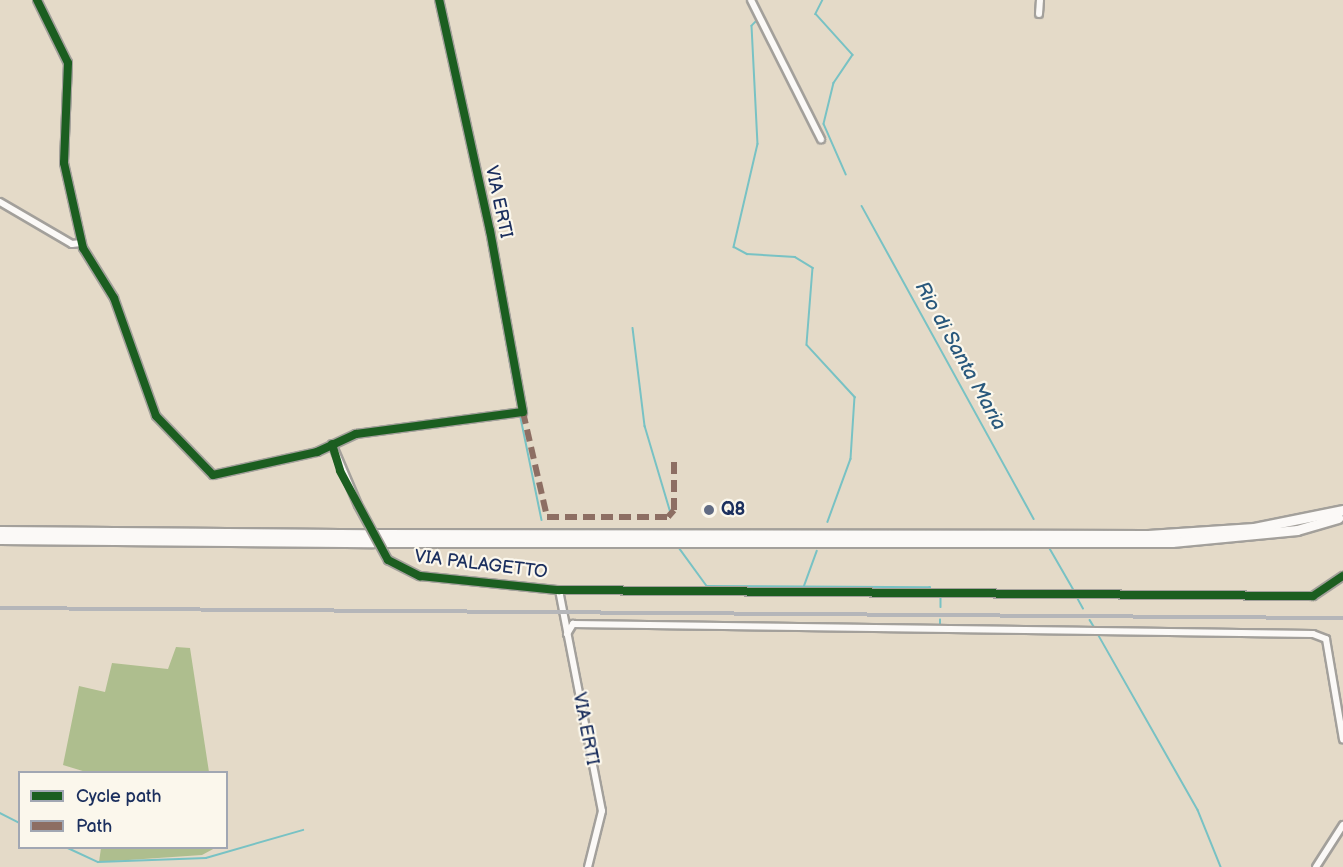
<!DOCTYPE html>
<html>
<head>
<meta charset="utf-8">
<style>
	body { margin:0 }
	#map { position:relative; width:1343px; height:867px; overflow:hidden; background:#e4dac8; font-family:"Balsamiq Sans",sans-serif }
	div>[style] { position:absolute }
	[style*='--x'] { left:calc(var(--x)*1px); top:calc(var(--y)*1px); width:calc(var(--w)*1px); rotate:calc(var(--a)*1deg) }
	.forest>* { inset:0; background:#aebe8e }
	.stream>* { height:1.5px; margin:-0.75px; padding:0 0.75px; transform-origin:0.75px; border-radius:0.75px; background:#78c2c4 }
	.roads { filter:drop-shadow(2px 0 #a3a09b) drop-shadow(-2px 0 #a3a09b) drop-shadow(0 2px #a3a09b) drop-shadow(0 -2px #a3a09b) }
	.minor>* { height:6px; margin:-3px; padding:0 3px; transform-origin:3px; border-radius:3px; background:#fbf9f7 }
	.highway>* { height:9px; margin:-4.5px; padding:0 4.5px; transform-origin:4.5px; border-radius:4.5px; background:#fbf9f7 }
	.rail>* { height:4px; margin-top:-2px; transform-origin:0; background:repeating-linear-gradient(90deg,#fbf7ec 0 4.5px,#b5b6b9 0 9px); box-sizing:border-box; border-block:2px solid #b5b6b9 }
	.bridges { filter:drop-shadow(2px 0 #a3a09b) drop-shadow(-2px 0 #a3a09b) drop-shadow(0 2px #a3a09b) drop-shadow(0 -2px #a3a09b) }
	.minor-bridge>* { height:6px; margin:-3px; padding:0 3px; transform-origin:3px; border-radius:3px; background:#fbf9f7 }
	.quiet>* { height:6px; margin-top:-3px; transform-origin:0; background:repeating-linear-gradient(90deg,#8d6e63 0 12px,transparent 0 18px) }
	.cycleway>* { height:8px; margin:-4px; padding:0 4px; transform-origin:4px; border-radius:4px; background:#1b5e20 }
	.dots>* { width:16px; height:16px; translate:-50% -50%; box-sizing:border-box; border:3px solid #fbf7ec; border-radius:50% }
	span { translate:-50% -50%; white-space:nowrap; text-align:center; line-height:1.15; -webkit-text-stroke:4.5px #fbf7ec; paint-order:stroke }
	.street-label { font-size:18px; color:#1b2f5e }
	.poi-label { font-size:18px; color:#1b2f5e; font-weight:700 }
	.left { translate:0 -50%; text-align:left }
	.water-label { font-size:20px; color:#29587c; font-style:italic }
	.legend { position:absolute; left:18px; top:771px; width:210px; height:78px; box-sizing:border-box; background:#fbf7ec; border:2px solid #a1a7b3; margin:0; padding:8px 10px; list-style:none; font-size:18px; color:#1b2f5e }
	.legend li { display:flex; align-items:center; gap:12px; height:30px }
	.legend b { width:30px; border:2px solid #a1a7b3 }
</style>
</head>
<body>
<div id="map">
	<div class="forest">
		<div style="clip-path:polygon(176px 647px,190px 648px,209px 772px,86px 772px,63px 765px,79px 686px,105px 692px,112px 663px,168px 669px)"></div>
		<div style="clip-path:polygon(101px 848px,215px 848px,202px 855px,99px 862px)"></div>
	</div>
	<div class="stream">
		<div style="--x:823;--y:0;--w:16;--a:117"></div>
		<div style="--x:816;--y:14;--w:55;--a:47.9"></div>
		<div style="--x:853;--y:55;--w:34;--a:124"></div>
		<div style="--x:834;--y:83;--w:42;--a:103.7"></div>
		<div style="--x:824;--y:124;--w:55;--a:66.3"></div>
		<div style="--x:757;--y:21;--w:7;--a:135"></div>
		<div style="--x:752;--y:26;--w:118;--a:87.1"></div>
		<div style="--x:758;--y:144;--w:106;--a:103.1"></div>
		<div style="--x:734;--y:247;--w:15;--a:28"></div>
		<div style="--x:747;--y:254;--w:48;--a:3.6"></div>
		<div style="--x:795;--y:257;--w:21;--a:31"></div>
		<div style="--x:813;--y:268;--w:77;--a:94.5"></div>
		<div style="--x:807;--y:345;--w:71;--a:47.3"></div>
		<div style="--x:855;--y:397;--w:62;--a:93.7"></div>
		<div style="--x:851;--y:459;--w:67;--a:110.1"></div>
		<div style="--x:445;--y:39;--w:124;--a:77.9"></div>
		<div style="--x:862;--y:206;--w:357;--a:61.2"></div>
		<div style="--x:489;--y:244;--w:164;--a:79.8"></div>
		<div style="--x:633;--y:328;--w:99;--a:83"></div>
		<div style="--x:645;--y:426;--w:91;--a:73.4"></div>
		<div style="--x:521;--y:418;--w:104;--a:78.4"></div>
		<div style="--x:1049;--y:547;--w:52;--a:60"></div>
		<div style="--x:680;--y:549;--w:46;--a:53.9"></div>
		<div style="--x:707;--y:586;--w:223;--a:0.3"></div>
		<div style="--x:930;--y:587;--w:5;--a:79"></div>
		<div style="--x:804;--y:586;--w:37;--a:-70"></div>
		<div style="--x:932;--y:596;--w:9;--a:6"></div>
		<div style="--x:941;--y:597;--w:10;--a:90"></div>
		<div style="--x:1077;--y:597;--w:13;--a:61"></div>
		<div style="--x:1090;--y:620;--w:12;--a:59"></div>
		<div style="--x:929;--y:626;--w:11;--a:-5"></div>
		<div style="--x:940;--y:625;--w:5;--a:-90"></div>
		<div style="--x:1098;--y:634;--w:202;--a:60.4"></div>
		<div style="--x:1198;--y:810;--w:61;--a:68"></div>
		<div style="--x:0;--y:813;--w:22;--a:27"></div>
		<div style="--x:68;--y:848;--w:33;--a:25"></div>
		<div style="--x:98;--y:862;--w:108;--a:-2.1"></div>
		<div style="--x:206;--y:858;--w:101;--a:-16.1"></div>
	</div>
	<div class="roads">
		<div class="minor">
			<div style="--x:37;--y:0;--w:70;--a:63.8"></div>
			<div style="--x:68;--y:63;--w:100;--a:92.3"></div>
			<div style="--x:64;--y:163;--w:87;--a:77.4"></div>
			<div style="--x:83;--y:248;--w:59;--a:58.2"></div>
			<div style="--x:114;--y:298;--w:125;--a:70.4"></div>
			<div style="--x:156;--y:416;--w:82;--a:46"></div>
			<div style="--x:213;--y:475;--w:107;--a:-12.5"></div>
			<div style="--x:317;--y:452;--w:43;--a:-24.8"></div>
			<div style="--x:356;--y:434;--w:168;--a:-7.5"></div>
			<div style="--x:523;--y:412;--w:184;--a:-100.3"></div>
			<div style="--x:490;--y:231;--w:237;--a:-102.4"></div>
			<div style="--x:751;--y:0;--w:156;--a:63.3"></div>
			<div style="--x:1039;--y:14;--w:14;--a:-86"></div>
			<div style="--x:0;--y:202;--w:83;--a:30.3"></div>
			<div style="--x:72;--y:244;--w:9;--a:-6"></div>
			<div style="--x:332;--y:444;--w:66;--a:66.9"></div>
			<div style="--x:388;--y:560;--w:36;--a:27"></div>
			<div style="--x:420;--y:576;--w:140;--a:5.8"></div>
			<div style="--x:559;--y:590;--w:754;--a:0.46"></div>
			<div style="--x:1313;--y:596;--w:36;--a:-34"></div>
			<div style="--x:559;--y:590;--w:225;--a:79"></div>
			<div style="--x:602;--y:811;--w:58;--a:104"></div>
			<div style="--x:567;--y:634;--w:12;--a:-59"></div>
			<div style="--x:573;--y:624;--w:740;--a:0.77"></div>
			<div style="--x:1313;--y:634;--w:14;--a:21"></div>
			<div style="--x:1326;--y:639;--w:102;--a:80.4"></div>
			<div style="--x:1316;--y:867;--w:50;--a:-57.3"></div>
		</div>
		<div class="highway">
			<div style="--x:0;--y:531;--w:368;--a:0.5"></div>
			<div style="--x:378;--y:534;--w:770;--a:0.07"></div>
			<div style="--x:1148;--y:535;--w:106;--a:-3.8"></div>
			<div style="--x:1254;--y:528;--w:91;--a:-11.4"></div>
			<div style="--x:0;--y:539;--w:373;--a:0.5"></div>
			<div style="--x:383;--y:542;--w:789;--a:0"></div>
			<div style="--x:1172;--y:542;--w:126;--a:-5.5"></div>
			<div style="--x:1297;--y:530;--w:43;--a:-16.3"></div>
		</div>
	</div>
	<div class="rail">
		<div style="--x:0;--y:608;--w:1343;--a:0.43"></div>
	</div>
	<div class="bridges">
		<div class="minor-bridge">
			<div style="--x:358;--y:505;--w:63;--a:61.4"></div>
		</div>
	</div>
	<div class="quiet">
		<div style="--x:523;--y:412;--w:108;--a:77.1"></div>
		<div style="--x:547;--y:517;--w:121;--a:0"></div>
		<div style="--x:668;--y:517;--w:9;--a:-49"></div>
		<div style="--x:674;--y:510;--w:48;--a:-90"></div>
	</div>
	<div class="cycleway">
		<div style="--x:37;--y:0;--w:70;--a:63.8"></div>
		<div style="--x:68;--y:63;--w:100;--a:92.3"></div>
		<div style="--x:64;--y:163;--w:87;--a:77.4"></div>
		<div style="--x:83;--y:248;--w:59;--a:58.2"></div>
		<div style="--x:114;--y:298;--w:125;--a:70.4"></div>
		<div style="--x:156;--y:416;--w:82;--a:46"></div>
		<div style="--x:213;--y:475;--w:107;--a:-12.5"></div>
		<div style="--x:317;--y:452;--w:43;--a:-24.8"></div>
		<div style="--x:356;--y:434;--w:168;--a:-7.5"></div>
		<div style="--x:523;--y:412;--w:184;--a:-100.3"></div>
		<div style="--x:490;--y:231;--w:237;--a:-102.4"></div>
		<div style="--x:332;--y:444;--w:28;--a:73"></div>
		<div style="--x:340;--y:471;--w:101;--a:61.7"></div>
		<div style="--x:388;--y:560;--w:36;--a:27"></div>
		<div style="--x:420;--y:576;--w:140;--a:5.8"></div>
		<div style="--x:559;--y:590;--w:754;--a:0.46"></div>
		<div style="--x:1313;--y:596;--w:36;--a:-34"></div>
	</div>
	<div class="dots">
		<div style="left:709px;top:510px;background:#616b83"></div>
	</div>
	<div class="street-label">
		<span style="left:498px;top:202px;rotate:78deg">VIA ERTI</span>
		<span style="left:481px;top:565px;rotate:7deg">VIA PALAGETTO</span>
		<span style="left:585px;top:729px;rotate:79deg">VIA ERTI</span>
	</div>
	<div class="poi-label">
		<span class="left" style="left:721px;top:510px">Q8</span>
	</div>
	<div class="water-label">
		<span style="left:960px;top:356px;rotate:61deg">Rio di Santa Maria</span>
	</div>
	<ul class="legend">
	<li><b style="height:8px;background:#1b5e20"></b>Cycle path</li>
	<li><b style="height:8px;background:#8d6e63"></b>Path</li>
	</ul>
</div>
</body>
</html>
